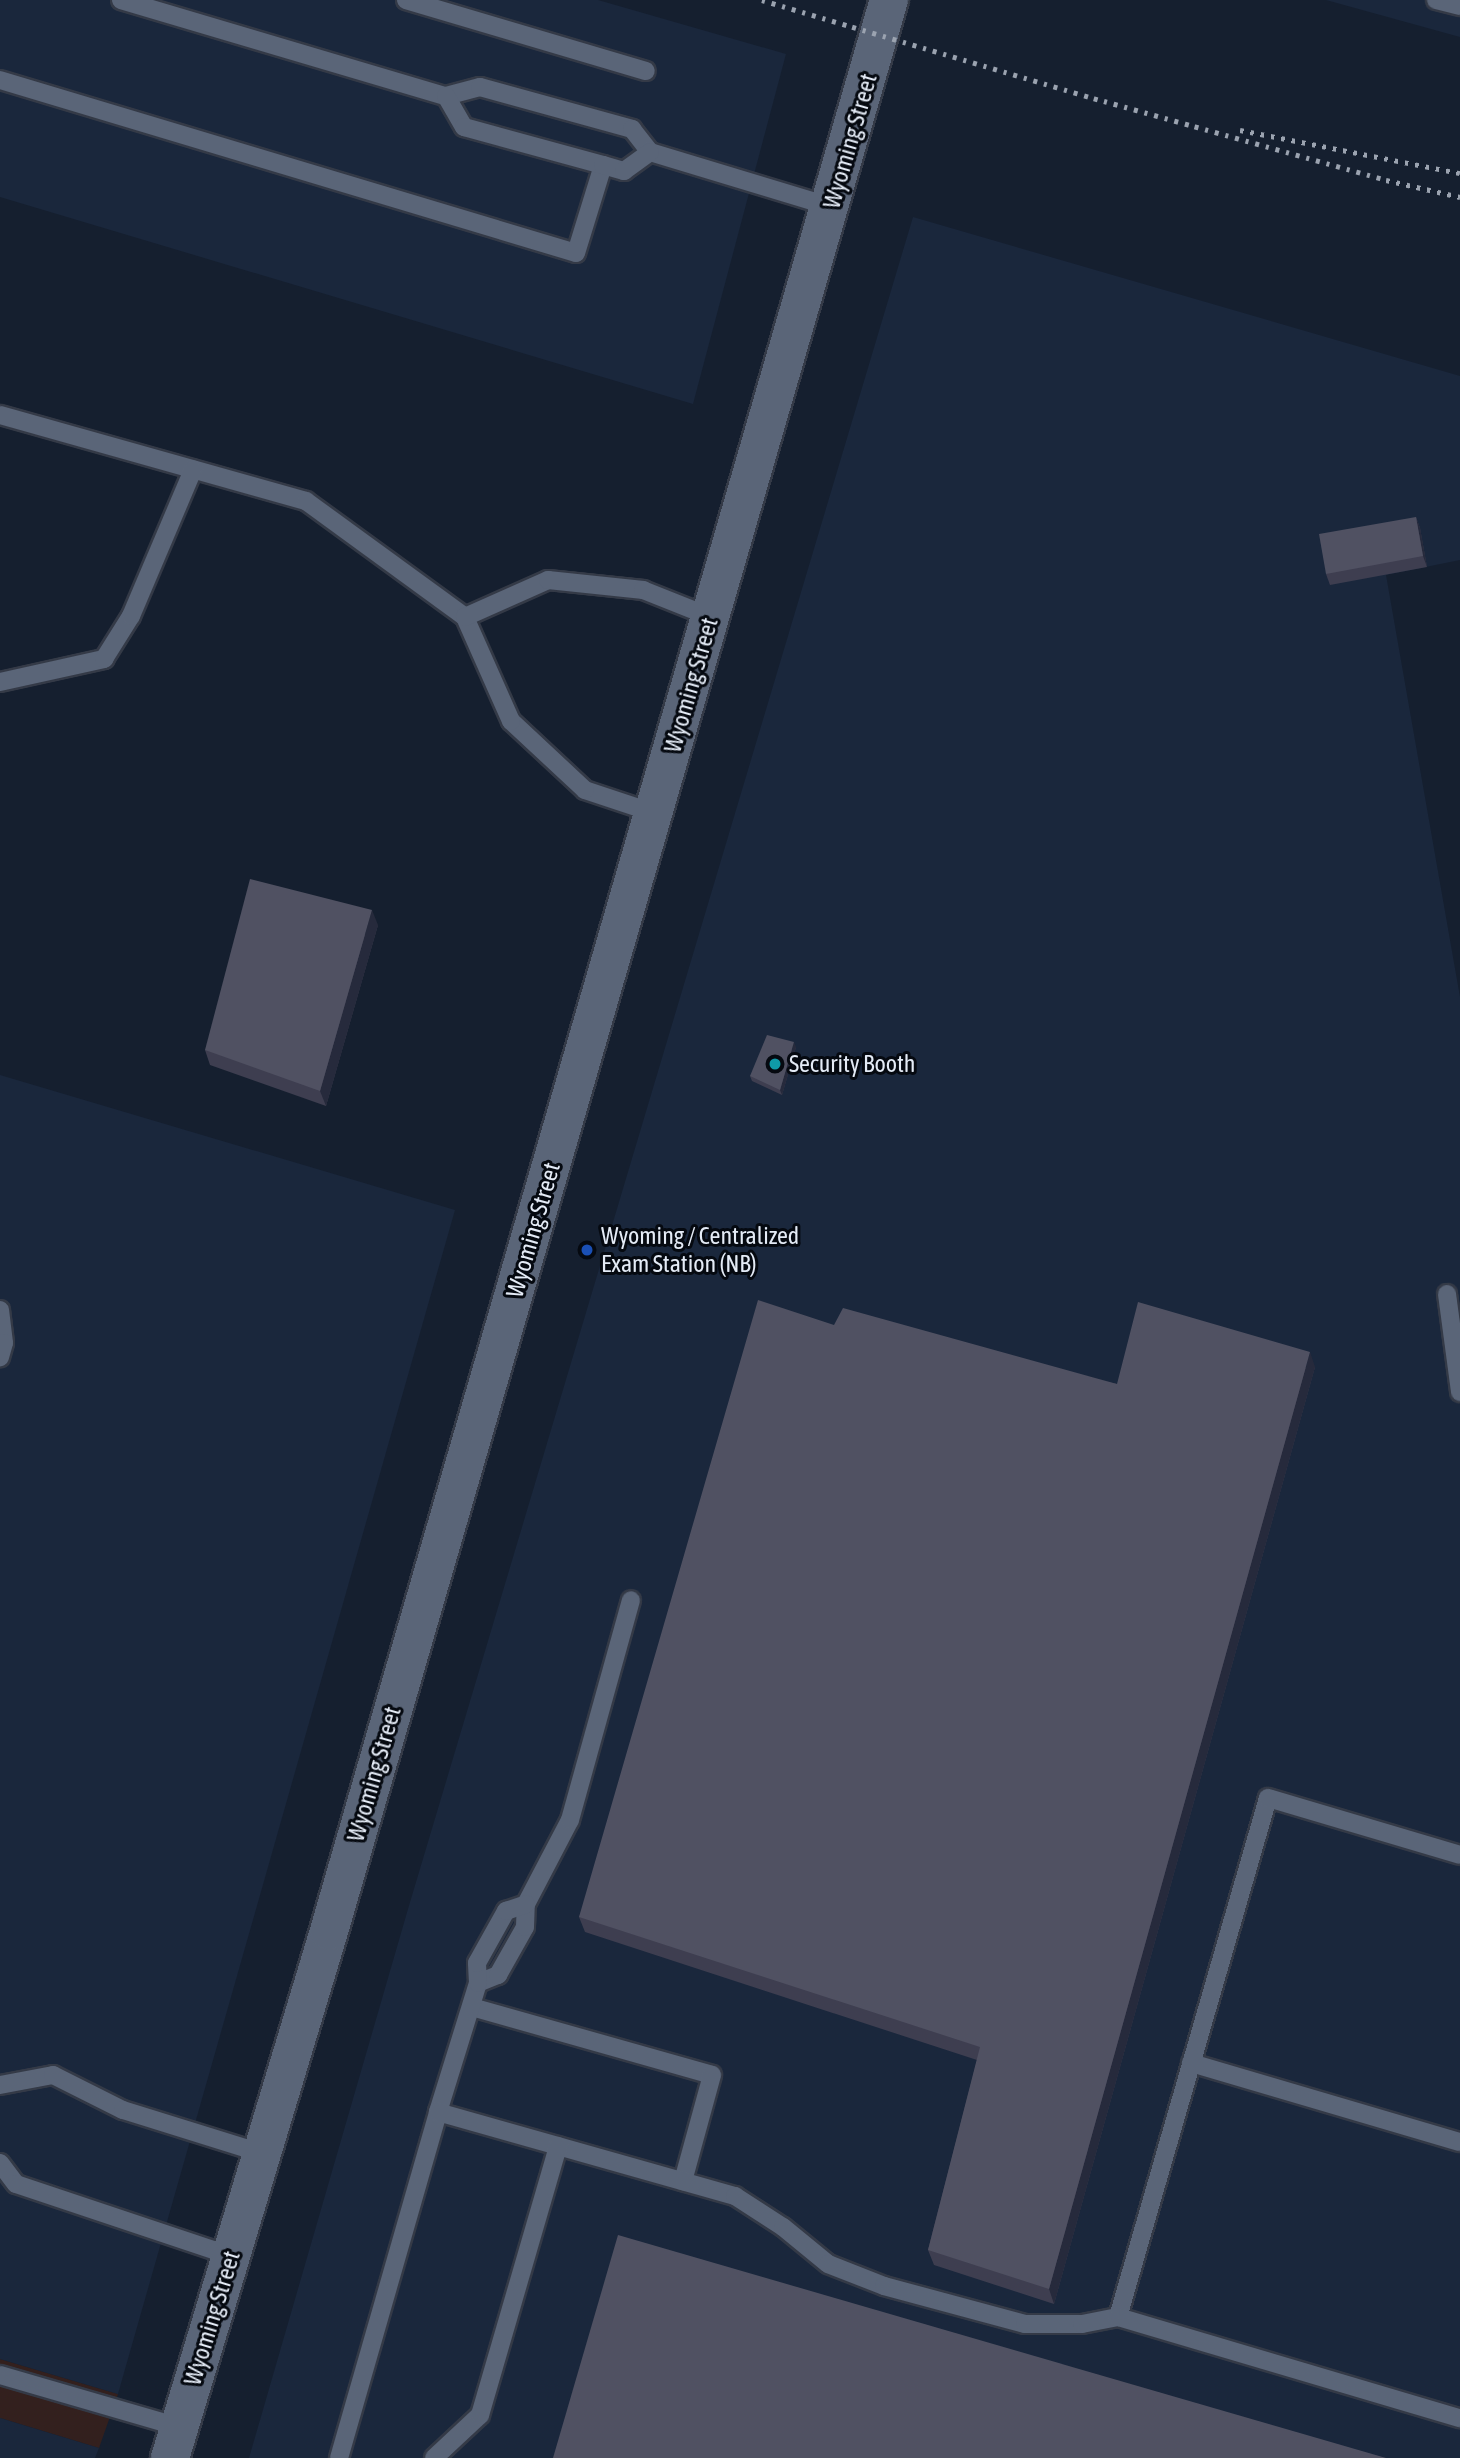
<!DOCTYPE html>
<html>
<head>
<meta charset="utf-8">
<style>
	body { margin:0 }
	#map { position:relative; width:1460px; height:2458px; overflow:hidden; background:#151f2f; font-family:"Asap Condensed",sans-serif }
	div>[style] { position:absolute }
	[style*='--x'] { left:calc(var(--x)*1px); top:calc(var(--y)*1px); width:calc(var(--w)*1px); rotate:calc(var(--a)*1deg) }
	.commercial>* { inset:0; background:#33201e }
	.built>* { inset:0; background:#1a273c }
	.roads { filter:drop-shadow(2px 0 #343a47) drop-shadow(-2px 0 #343a47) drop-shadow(0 2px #343a47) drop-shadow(0 -2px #343a47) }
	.service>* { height:18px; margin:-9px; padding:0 9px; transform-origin:9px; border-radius:9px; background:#5a6578 }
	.tertiary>* { height:38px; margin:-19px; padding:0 19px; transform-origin:19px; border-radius:19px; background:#5a6578 }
	.rail>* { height:5px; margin-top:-2.5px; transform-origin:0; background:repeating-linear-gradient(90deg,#9ba3b0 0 3.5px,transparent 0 10.5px) }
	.wall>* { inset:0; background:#3e3e50 }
	.shaded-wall>* { inset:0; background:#262a3c }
	.building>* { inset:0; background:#505162 }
	.dots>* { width:19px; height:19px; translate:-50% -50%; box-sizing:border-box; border:4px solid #050910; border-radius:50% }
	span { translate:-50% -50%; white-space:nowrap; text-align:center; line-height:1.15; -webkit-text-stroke:6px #050910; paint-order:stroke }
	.street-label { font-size:24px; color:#e4ebf6 }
	.poi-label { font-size:24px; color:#e4ebf6 }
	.left { translate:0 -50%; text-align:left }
</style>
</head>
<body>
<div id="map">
	<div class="commercial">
		<div style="clip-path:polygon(0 2359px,118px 2394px,99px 2448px,0 2418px)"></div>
	</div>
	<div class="built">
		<div style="clip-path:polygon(0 0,598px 0,786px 54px,693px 404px,0 197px)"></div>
		<div style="clip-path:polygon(1326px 0,1460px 0,1460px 37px)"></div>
		<div style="clip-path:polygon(913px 217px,1460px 376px,1460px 560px,1386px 575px,1460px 997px,1460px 2458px,249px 2458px,408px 1909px)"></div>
		<div style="clip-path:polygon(0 1075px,455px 1210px,118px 2394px,0 2359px)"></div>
		<div style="clip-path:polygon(0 2418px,99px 2448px,95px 2458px,0 2458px)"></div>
	</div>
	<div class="roads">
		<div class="service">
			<div style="--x:121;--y:0;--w:339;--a:16.5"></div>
			<div style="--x:446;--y:96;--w:35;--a:-15"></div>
			<div style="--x:480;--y:87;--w:158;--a:15.4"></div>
			<div style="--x:632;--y:129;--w:29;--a:52"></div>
			<div style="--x:650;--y:152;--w:190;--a:16.8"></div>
			<div style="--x:406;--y:0;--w:250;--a:16.5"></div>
			<div style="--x:1436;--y:0;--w:25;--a:14"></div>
			<div style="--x:0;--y:80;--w:601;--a:16.72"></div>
			<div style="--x:576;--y:253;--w:92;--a:-72.9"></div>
			<div style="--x:446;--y:96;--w:36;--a:60"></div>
			<div style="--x:464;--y:127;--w:144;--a:15.3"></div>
			<div style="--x:603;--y:165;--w:22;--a:16"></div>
			<div style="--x:624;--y:171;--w:32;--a:-36"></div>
			<div style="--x:0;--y:415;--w:318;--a:15.7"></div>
			<div style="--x:306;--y:501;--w:197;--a:36.1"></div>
			<div style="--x:0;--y:682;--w:107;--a:-12.5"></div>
			<div style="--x:104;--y:659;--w:51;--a:-57.9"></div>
			<div style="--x:131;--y:616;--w:159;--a:-67"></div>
			<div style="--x:654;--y:813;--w:73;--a:-161.6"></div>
			<div style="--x:585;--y:790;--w:101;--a:-137"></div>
			<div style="--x:511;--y:721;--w:114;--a:-113.9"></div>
			<div style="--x:465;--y:617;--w:91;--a:-24"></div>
			<div style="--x:548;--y:580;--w:96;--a:6"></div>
			<div style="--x:643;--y:590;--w:73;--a:21.7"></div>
			<div style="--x:1447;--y:1294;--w:99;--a:82.4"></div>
			<div style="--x:0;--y:1310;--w:33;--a:83"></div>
			<div style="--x:4;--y:1343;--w:15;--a:106"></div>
			<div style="--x:478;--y:1983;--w:22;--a:-22"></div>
			<div style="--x:498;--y:1975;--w:55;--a:-60.6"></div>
			<div style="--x:525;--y:1927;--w:23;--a:-88"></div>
			<div style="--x:526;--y:1904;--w:95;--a:-62.4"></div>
			<div style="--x:570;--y:1820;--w:228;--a:-74.5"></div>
			<div style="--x:472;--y:2007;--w:249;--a:15.8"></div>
			<div style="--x:712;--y:2075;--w:110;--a:105.3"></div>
			<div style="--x:1191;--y:2063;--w:280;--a:16.4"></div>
			<div style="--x:0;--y:2085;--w:54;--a:-10.7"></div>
			<div style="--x:53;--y:2075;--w:78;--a:26.6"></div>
			<div style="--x:123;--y:2110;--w:145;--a:17.3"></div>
			<div style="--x:438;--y:2112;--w:135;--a:-72.8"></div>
			<div style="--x:478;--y:1983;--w:20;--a:-93"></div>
			<div style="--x:477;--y:1963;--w:60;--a:-60.9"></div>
			<div style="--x:506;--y:1911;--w:21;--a:-19"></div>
			<div style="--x:0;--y:2163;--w:26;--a:53"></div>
			<div style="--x:16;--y:2184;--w:227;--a:18.5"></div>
			<div style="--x:1118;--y:2317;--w:540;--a:-73.88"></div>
			<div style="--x:1268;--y:1798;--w:200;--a:16.5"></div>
			<div style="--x:0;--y:2375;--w:186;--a:16.2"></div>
			<div style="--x:339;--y:2458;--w:360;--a:-74"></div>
			<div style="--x:438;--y:2112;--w:309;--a:15.8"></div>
			<div style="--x:735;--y:2196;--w:57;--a:32.9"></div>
			<div style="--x:783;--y:2227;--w:58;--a:39.4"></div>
			<div style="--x:828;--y:2264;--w:60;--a:21.4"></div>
			<div style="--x:884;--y:2286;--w:146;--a:15.1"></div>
			<div style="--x:1025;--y:2324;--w:57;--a:0"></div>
			<div style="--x:1082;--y:2324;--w:37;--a:-11"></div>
			<div style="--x:1118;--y:2317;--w:357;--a:16.5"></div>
			<div style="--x:434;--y:2458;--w:63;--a:-43.1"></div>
			<div style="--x:480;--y:2415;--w:280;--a:-73.8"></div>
		</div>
		<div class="tertiary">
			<div style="--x:170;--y:2458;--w:550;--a:-73.21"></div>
			<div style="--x:329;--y:1931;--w:2011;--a:-73.83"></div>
		</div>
	</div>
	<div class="rail">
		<div style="--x:762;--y:0;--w:357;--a:16.5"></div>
		<div style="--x:1104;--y:101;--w:293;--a:15.6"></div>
		<div style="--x:1386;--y:180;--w:76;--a:12.9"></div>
		<div style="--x:1240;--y:130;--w:224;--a:11.1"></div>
	</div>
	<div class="wall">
		<div style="clip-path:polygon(1416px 517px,1420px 528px,1427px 567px,1330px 585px,1326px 574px)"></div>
		<div style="clip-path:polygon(378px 925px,326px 1106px,210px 1065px,205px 1050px)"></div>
		<div style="clip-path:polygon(796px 1047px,782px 1095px,752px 1081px,750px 1076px)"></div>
		<div style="clip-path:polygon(834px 1325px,1117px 1384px,1315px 1367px,1054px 2304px,934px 2265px,928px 2250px,977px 2060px,585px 1932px,579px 1917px)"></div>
	</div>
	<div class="shaded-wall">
		<div style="clip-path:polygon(1416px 517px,1420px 528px,1427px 567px,1423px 556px)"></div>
		<div style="clip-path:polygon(372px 910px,378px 925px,326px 1106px,320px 1091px)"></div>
		<div style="clip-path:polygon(794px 1042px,796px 1047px,782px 1095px,780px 1090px)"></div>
		<div style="clip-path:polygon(1310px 1352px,1315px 1367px,1054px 2304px,1049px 2289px)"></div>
	</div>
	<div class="building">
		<div style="clip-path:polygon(1416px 517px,1423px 556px,1326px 574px,1319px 534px)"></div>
		<div style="clip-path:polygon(250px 879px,372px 910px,320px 1091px,205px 1050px)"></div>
		<div style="clip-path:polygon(767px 1035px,794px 1042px,780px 1090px,750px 1076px)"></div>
		<div style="clip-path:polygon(758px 1300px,834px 1325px,843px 1308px,1117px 1384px,1138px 1302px,1310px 1352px,1049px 2289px,928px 2250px,980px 2047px,579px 1917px)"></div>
		<div style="clip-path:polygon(618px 2235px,1386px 2458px,553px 2458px)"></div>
	</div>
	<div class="dots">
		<div style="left:775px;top:1064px;background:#0f9aa8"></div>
		<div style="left:587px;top:1250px;background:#1a4fb4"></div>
	</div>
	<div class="street-label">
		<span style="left:850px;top:141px;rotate:-74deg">Wyoming Street</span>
		<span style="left:691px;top:685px;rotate:-74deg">Wyoming Street</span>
		<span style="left:533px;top:1230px;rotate:-74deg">Wyoming Street</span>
		<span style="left:374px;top:1774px;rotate:-74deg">Wyoming Street</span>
		<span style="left:212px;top:2318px;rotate:-73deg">Wyoming Street</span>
	</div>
	<div class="poi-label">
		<span class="left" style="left:789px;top:1064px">Security Booth</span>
		<span class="left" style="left:601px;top:1250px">Wyoming / Centralized<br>Exam Station (NB)</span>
	</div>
</div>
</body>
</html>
